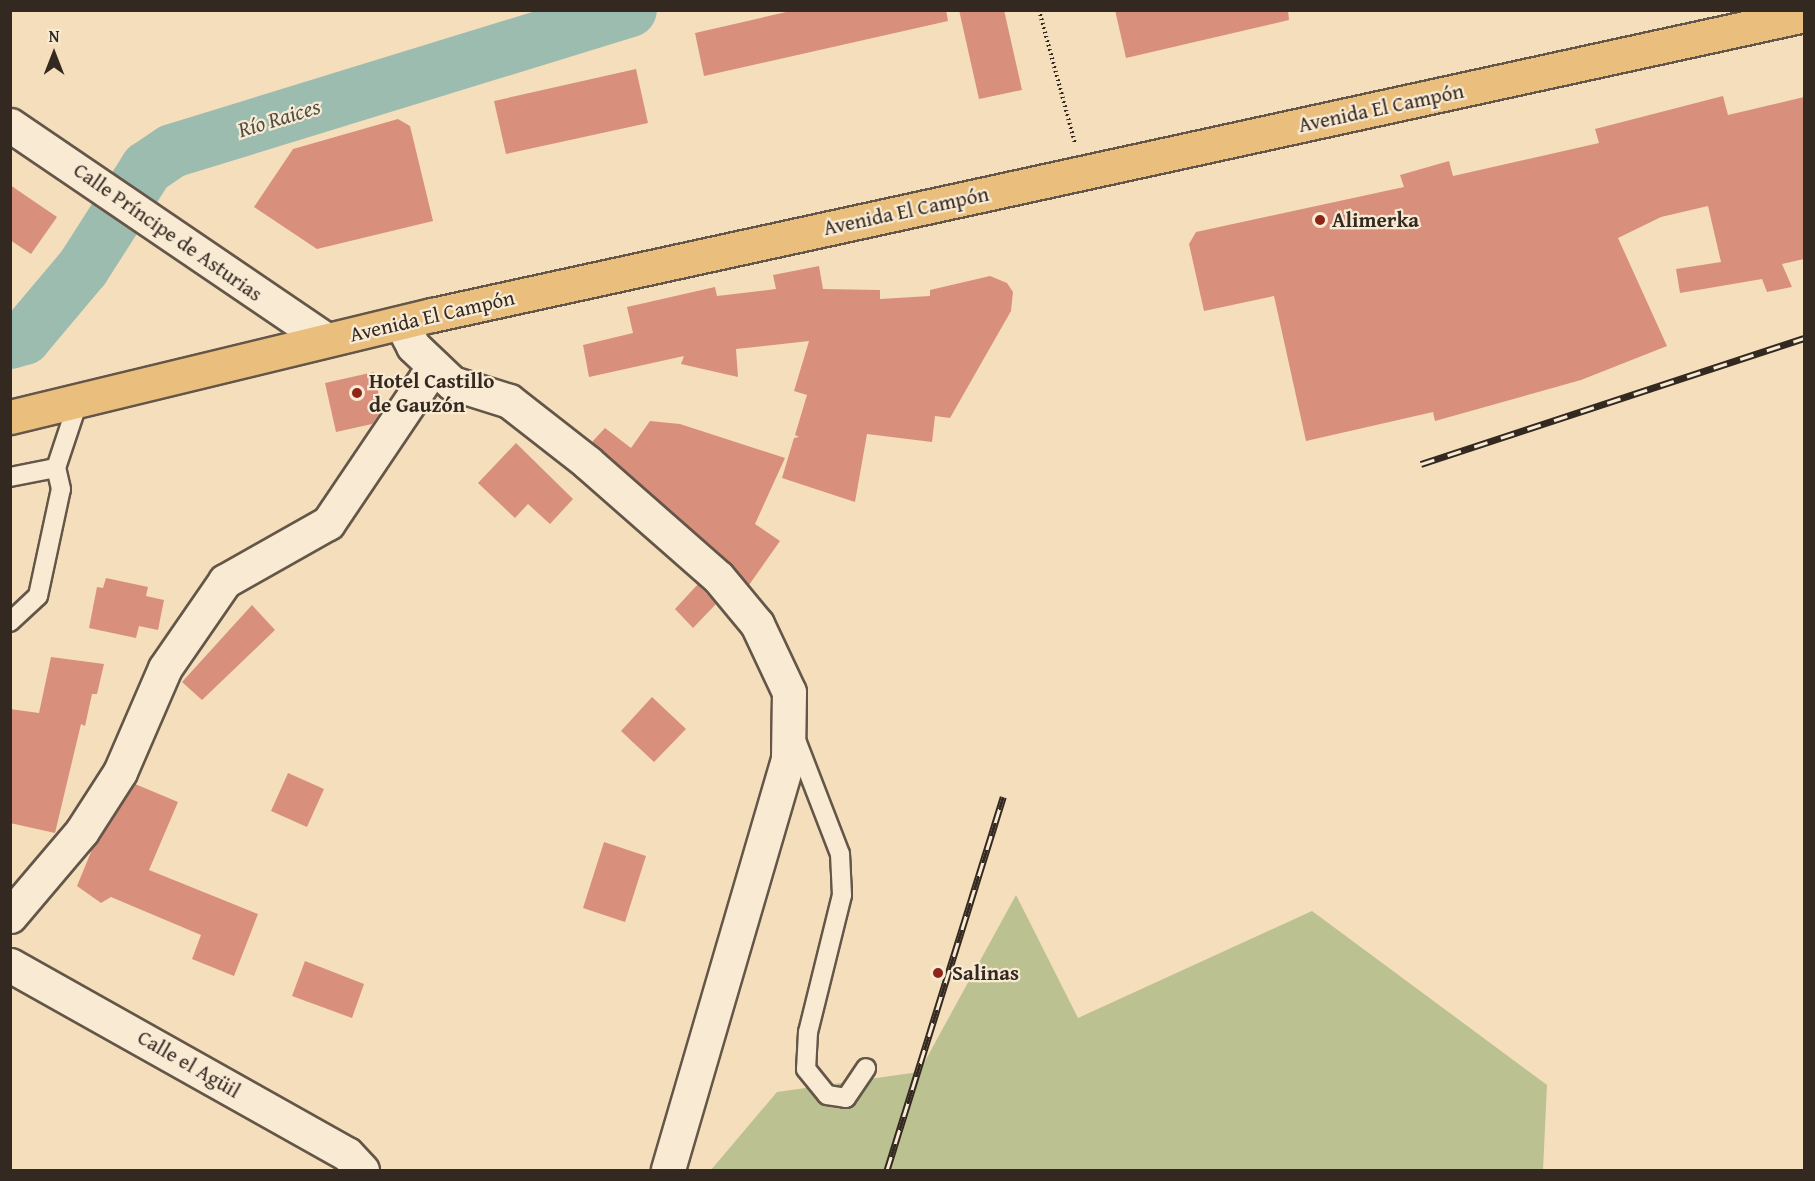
<!DOCTYPE html>
<html>
<head>
<meta charset="utf-8">
<style>
	body { margin:0 }
	#map { position:relative; width:1815px; height:1181px; overflow:hidden; background:#f5debb; font-family:"Gentium Book Plus",serif }
	div>[style] { position:absolute }
	[style*='--x'] { left:calc(var(--x)*1px); top:calc(var(--y)*1px); width:calc(var(--w)*1px); rotate:calc(var(--a)*1deg) }
	.green>* { inset:0; background:#bbc191 }
	.river>* { height:54px; margin:-27px; padding:0 27px; transform-origin:27px; border-radius:27px; background:#9cbcaf }
	.building>* { inset:0; background:#d8907c }
	.path>* { height:4px; margin-top:-2px; transform-origin:0; background:repeating-linear-gradient(90deg,#342921 0 1.5px,transparent 0 4.5px) }
	.roads { filter:drop-shadow(2px 0 #645648) drop-shadow(-2px 0 #645648) drop-shadow(0 2px #645648) drop-shadow(0 -2px #645648) }
	.lane>* { height:18px; margin:-9px; padding:0 9px; transform-origin:9px; border-radius:9px; background:#f8ead3 }
	.street>* { height:33px; margin:-16.5px; padding:0 16.5px; transform-origin:16.5px; border-radius:16.5px; background:#f8ead3 }
	.secondary>* { height:33px; margin:-16.5px; padding:0 16.5px; transform-origin:16.5px; border-radius:16.5px; background:#f8ead3 }
	.primary>* { height:33px; margin:-16.5px; padding:0 16.5px; transform-origin:16.5px; border-radius:16.5px; background:#eabf7e }
	.rail>* { height:7px; margin-top:-3.5px; transform-origin:0; background:repeating-linear-gradient(90deg,#f8ead3 0 14px,#342921 0 28px); box-sizing:border-box; border-block:2px solid #342921 }
	.dots>* { width:16px; height:16px; translate:-50% -50%; box-sizing:border-box; border:3px solid #f8ead3; border-radius:50% }
	span { translate:-50% -50%; white-space:nowrap; text-align:center; line-height:1.15; -webkit-text-stroke:4.5px #f8ead3; paint-order:stroke }
	.street-label { font-size:21px; color:#342921 }
	.poi-label { font-size:21px; color:#342921; font-weight:700 }
	.left { translate:0 -50%; text-align:left }
	.water-label { font-size:22px; color:#4e4e44; font-style:italic }
	.frame { position:absolute; inset:0; border:12px solid #342921; pointer-events:none }
	.north { position:absolute; left:24px; top:24px; width:60px; height:60px; -webkit-text-stroke:4px #f8ead3; paint-order:stroke; rotate:0deg; font-size:16px; font-weight:700; line-height:24px; text-align:center; color:#342921 }
	.north::after { content:''; display:block; margin:auto; width:21px; height:27px; background:#342921; clip-path:polygon(50% 0,100% 100%,50% 72%,0 100%) }
</style>
</head>
<body>
<div id="map">
	<div class="green">
		<div style="clip-path:polygon(1016px 895px,1078px 1018px,1312px 911px,1547px 1085px,1543px 1170px,711px 1170px,777px 1092px,919px 1072px)"></div>
	</div>
	<div class="river">
		<div style="--x:10;--y:342;--w:15;--a:-16"></div>
		<div style="--x:24;--y:338;--w:92;--a:-49.9"></div>
		<div style="--x:83;--y:268;--w:119;--a:-57.4"></div>
		<div style="--x:147;--y:168;--w:30;--a:-34"></div>
		<div style="--x:172;--y:151;--w:479;--a:-17.1"></div>
	</div>
	<div class="building">
		<div style="clip-path:polygon(795px 10px,946px 10px,948px 21px,704px 76px,695px 33px)"></div>
		<div style="clip-path:polygon(959px 10px,1004px 10px,1022px 90px,979px 99px)"></div>
		<div style="clip-path:polygon(1115px 10px,1288px 10px,1289px 20px,1126px 58px)"></div>
		<div style="clip-path:polygon(636px 69px,648px 123px,506px 154px,494px 101px)"></div>
		<div style="clip-path:polygon(1723px 96px,1728px 115px,1804px 97px,1804px 259px,1782px 264px,1792px 287px,1767px 292px,1762px 279px,1680px 293px,1676px 269px,1721px 262px,1708px 206px,1661px 217px,1618px 238px,1667px 346px,1581px 380px,1435px 421px,1433px 412px,1306px 441px,1274px 296px,1204px 311px,1189px 244px,1196px 232px,1404px 187px,1400px 175px,1449px 161px,1453px 176px,1599px 143px,1595px 129px)"></div>
		<div style="clip-path:polygon(398px 119px,410px 126px,433px 221px,317px 249px,254px 207px,293px 149px)"></div>
		<div style="clip-path:polygon(10px 185px,57px 217px,31px 254px,10px 240px)"></div>
		<div style="clip-path:polygon(819px 266px,823px 289px,880px 290px,880px 299px,930px 296px,930px 290px,990px 276px,1007px 283px,1013px 292px,1011px 311px,950px 418px,935px 416px,932px 442px,867px 434px,855px 502px,782px 478px,794px 438px,799px 437px,795px 435px,807px 395px,794px 391px,809px 341px,736px 349px,738px 377px,681px 364px,684px 356px,589px 377px,583px 345px,633px 333px,627px 307px,715px 287px,717px 296px,776px 289px,773px 275px)"></div>
		<div style="clip-path:polygon(374px 372px,382px 410px,372px 424px,336px 432px,325px 383px)"></div>
		<div style="clip-path:polygon(650px 421px,680px 424px,785px 458px,755px 524px,780px 541px,749px 585px,730px 563px,592px 442px,605px 428px,631px 448px)"></div>
		<div style="clip-path:polygon(516px 443px,573px 499px,550px 524px,528px 504px,515px 518px,478px 483px)"></div>
		<div style="clip-path:polygon(106px 578px,148px 587px,146px 596px,164px 600px,158px 630px,139px 626px,136px 638px,89px 628px,97px 587px,103px 588px)"></div>
		<div style="clip-path:polygon(698px 584px,716px 604px,693px 628px,675px 609px)"></div>
		<div style="clip-path:polygon(252px 605px,275px 630px,202px 700px,182px 682px)"></div>
		<div style="clip-path:polygon(51px 657px,104px 664px,97px 694px,92px 694px,85px 726px,81px 724px,55px 833px,10px 823px,10px 709px,39px 713px)"></div>
		<div style="clip-path:polygon(652px 697px,686px 729px,654px 762px,621px 731px)"></div>
		<div style="clip-path:polygon(288px 773px,324px 789px,307px 827px,271px 811px)"></div>
		<div style="clip-path:polygon(135px 784px,178px 802px,149px 870px,258px 914px,234px 976px,192px 959px,201px 935px,111px 897px,101px 903px,77px 886px,93px 847px)"></div>
		<div style="clip-path:polygon(604px 842px,646px 856px,625px 922px,583px 908px)"></div>
		<div style="clip-path:polygon(305px 961px,364px 984px,352px 1018px,292px 996px)"></div>
	</div>
	<div class="path">
		<div style="--x:1039;--y:10;--w:138;--a:74.9"></div>
	</div>
	<div class="roads">
		<div class="lane">
			<div style="--x:10;--y:477;--w:47;--a:-11.1"></div>
			<div style="--x:56;--y:468;--w:70;--a:-71.6"></div>
			<div style="--x:10;--y:622;--w:38;--a:-43"></div>
			<div style="--x:38;--y:596;--w:109;--a:-77.9"></div>
			<div style="--x:61;--y:489;--w:22;--a:-103"></div>
			<div style="--x:796;--y:740;--w:122;--a:68.9"></div>
			<div style="--x:840;--y:854;--w:41;--a:87.2"></div>
			<div style="--x:842;--y:895;--w:141;--a:103.9"></div>
			<div style="--x:808;--y:1032;--w:37;--a:93"></div>
			<div style="--x:806;--y:1069;--w:33;--a:51"></div>
			<div style="--x:827;--y:1095;--w:19;--a:9"></div>
			<div style="--x:846;--y:1098;--w:36;--a:-56"></div>
		</div>
		<div class="street">
			<div style="--x:10;--y:125;--w:381;--a:34.2"></div>
			<div style="--x:401;--y:323;--w:26;--a:62"></div>
			<div style="--x:413;--y:346;--w:54;--a:43.5"></div>
			<div style="--x:452;--y:383;--w:60;--a:17.5"></div>
			<div style="--x:509;--y:401;--w:99;--a:38"></div>
			<div style="--x:587;--y:462;--w:174;--a:41.3"></div>
			<div style="--x:718;--y:577;--w:61;--a:50.3"></div>
			<div style="--x:757;--y:624;--w:75;--a:64.8"></div>
			<div style="--x:789;--y:692;--w:67;--a:90.9"></div>
			<div style="--x:788;--y:759;--w:428;--a:106.3"></div>
			<div style="--x:10;--y:916;--w:111;--a:-49.7"></div>
			<div style="--x:82;--y:831;--w:70;--a:-57.2"></div>
			<div style="--x:120;--y:772;--w:113;--a:-66.6"></div>
			<div style="--x:165;--y:668;--w:106;--a:-55.4"></div>
			<div style="--x:225;--y:581;--w:118;--a:-29.4"></div>
			<div style="--x:328;--y:523;--w:189;--a:-56"></div>
		</div>
		<div class="secondary">
			<div style="--x:10;--y:965;--w:386;--a:29.3"></div>
			<div style="--x:347;--y:1154;--w:22;--a:47"></div>
		</div>
		<div class="primary">
			<div style="--x:10;--y:417;--w:434;--a:-13.6"></div>
			<div style="--x:432;--y:315;--w:1404;--a:-12.33"></div>
		</div>
	</div>
	<div class="rail">
		<div style="--x:1421;--y:464;--w:403;--a:-18.2"></div>
		<div style="--x:887;--y:1170;--w:391;--a:-72.7"></div>
	</div>
	<div class="dots">
		<div style="left:1320px;top:220px;background:#8f2418"></div>
		<div style="left:357px;top:393px;background:#8f2418"></div>
		<div style="left:938px;top:973px;background:#8f2418"></div>
	</div>
	<div class="street-label">
		<span style="left:1381px;top:108px;rotate:-12deg">Avenida El Campón</span>
		<span style="left:906px;top:211px;rotate:-12deg">Avenida El Campón</span>
		<span style="left:168px;top:232px;rotate:35deg">Calle Príncipe de Asturias</span>
		<span style="left:432px;top:316px;rotate:-13deg">Avenida El Campón</span>
		<span style="left:189px;top:1064px;rotate:30deg">Calle el Agüil</span>
	</div>
	<div class="poi-label">
		<span class="left" style="left:1332px;top:220px">Alimerka</span>
		<span class="left" style="left:369px;top:393px">Hotel Castillo<br>de Gauzón</span>
		<span class="left" style="left:952px;top:973px">Salinas</span>
	</div>
	<div class="water-label">
		<span style="left:279px;top:118px;rotate:-17deg">Río Raices</span>
	</div>
	<div class="frame"></div>
	<div class="north">N</div>
</div>
</body>
</html>
